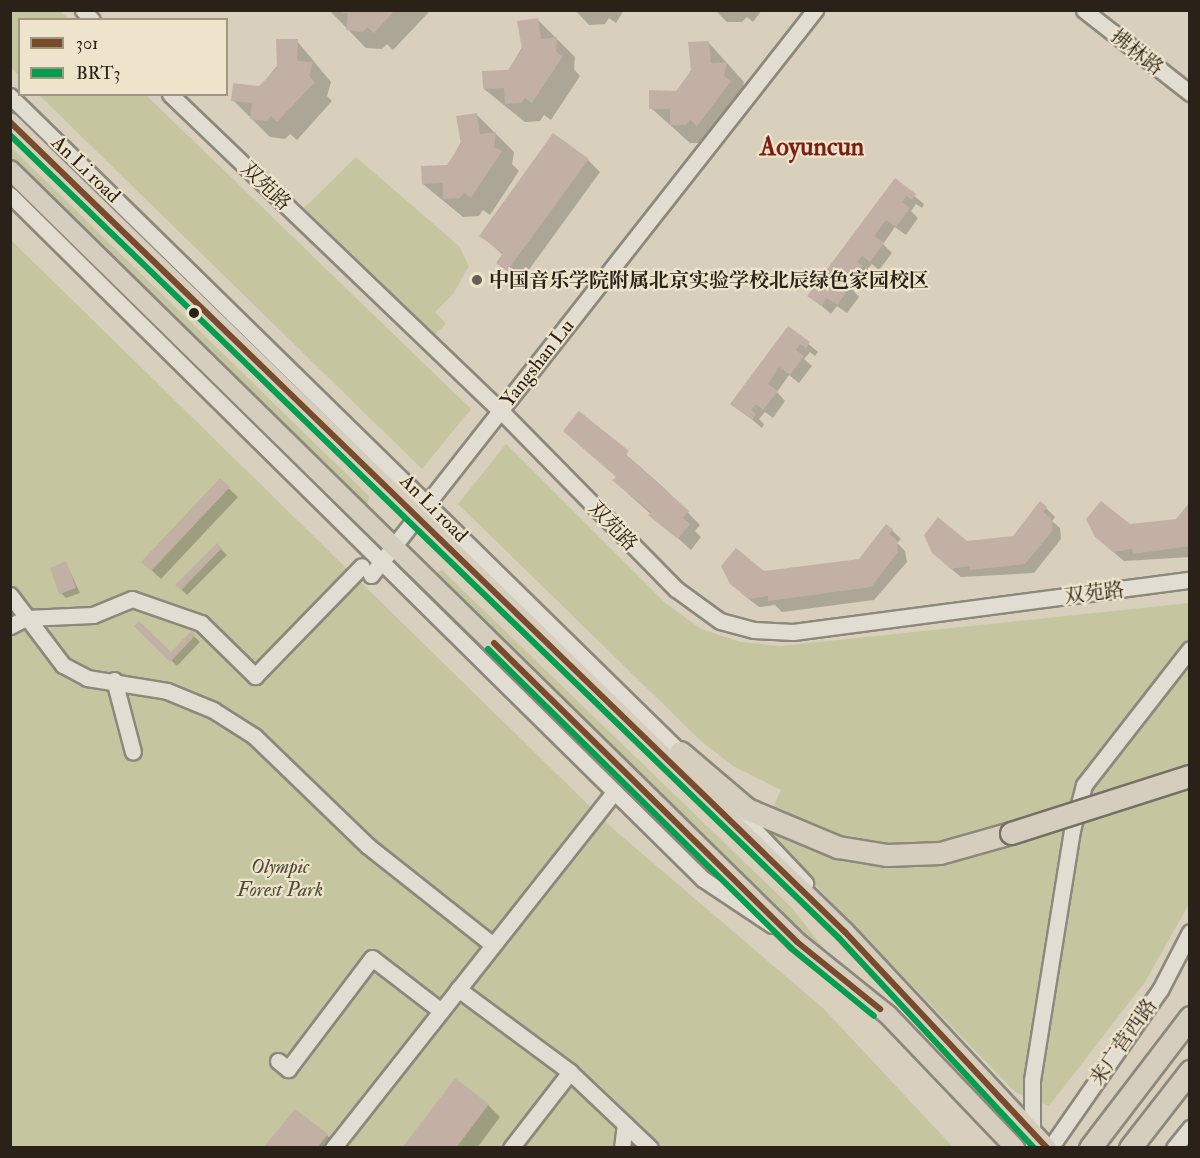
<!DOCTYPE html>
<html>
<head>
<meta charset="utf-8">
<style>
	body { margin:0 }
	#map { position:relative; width:1200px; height:1158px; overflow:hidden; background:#d8d0bc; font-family:"IM FELL Double Pica","Noto Serif SC",serif }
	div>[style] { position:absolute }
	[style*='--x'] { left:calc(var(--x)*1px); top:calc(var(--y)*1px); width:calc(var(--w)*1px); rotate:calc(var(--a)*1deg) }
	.green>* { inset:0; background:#c5c6a0 }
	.shadow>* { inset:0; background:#0003 }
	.building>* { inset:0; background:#c3b0a5 }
	.roads { filter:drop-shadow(2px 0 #8d887c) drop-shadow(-2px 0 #8d887c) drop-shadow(0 2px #8d887c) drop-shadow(0 -2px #8d887c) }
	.minor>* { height:15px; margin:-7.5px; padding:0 7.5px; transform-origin:7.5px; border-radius:7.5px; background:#e1ddd2 }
	.major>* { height:18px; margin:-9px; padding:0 9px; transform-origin:9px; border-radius:9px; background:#d5cdbe }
	.highway>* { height:21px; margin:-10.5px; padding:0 10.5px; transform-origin:10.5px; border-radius:10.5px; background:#d5cdbe }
	.bridges { filter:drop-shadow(2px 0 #757065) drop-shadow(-2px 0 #757065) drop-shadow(0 2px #757065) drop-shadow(0 -2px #757065) }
	.highway-bridge>* { height:21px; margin:-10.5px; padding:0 10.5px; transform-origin:10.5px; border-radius:10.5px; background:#d5cdbe }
	.bus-1>* { height:6px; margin:-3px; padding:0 3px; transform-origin:3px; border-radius:3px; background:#7a4b2a }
	.bus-2>* { height:6px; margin:-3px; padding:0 3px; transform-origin:3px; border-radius:3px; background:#029f4e }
	.dots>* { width:16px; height:16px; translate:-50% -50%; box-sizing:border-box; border:3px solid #eee4cb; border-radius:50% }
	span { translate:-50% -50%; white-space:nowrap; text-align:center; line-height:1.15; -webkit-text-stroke:4.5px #eee4cb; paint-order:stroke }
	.street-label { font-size:20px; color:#2a2218 }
	.poi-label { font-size:20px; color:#2a2218; font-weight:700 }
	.left { translate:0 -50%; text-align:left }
	.park-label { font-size:20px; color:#4d4934; font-style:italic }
	.district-label { font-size:26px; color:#7a1f14; font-weight:700 }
	.frame { position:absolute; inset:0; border:12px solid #2a2218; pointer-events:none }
	.legend { position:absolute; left:18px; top:18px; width:210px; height:78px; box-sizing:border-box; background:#eee4cb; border:2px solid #a09683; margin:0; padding:8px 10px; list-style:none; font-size:18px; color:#2a2218 }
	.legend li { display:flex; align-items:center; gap:12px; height:30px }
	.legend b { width:30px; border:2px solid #a09683 }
</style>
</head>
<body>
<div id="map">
	<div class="green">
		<div style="clip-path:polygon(10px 11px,60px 11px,69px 19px,20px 20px,19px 76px,11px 67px)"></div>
		<div style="clip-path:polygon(39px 95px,146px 95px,471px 409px,422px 469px)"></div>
		<div style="clip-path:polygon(10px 146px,369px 496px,367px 509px,11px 173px)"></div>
		<div style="clip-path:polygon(356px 157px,459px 246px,469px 266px,453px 294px,435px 312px,446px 324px,435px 334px,304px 208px)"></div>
		<div style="clip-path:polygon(11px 240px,611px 827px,824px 1009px,953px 1147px,11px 1148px)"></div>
		<div style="clip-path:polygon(506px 444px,663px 601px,701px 629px,741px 642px,780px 646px,1189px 603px,1189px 904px,1145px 982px,1049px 1106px,1015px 1092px,762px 830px,781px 790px,733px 766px,702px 742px,458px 504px)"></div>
		<div style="clip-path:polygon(442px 570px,792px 908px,846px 977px,431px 586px,435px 574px)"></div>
	</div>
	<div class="shadow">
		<div style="clip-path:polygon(329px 10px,428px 10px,429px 12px,393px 50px,387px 44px,382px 49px,366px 48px)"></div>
		<div style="clip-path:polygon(575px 10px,624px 10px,616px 23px,609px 18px,605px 24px,589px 25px)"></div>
		<div style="clip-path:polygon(715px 10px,762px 10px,753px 22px,747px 17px,742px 22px,727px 22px)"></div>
		<div style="clip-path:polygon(537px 19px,575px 57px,574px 69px,580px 76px,551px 120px,544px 115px,540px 121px,525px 122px,484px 89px,509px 71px)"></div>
		<div style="clip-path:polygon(297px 41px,331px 82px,327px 96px,332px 101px,297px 140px,290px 134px,285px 139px,270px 137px,233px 100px,260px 87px)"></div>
		<div style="clip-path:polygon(709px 43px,744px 82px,742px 95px,705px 143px,690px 143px,651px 108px,677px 92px)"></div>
		<div style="clip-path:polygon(476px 114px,514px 152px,512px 164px,519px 171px,490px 215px,483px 210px,479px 216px,463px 217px,423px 184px,448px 166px)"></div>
		<div style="clip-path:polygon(588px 160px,600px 172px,520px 282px,498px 263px,503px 255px,481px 235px)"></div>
		<div style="clip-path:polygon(895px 180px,924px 204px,922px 208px,916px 204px,911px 211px,918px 218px,906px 235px,895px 227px,883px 244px,892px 253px,879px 270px,872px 264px,866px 272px,871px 276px,863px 286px,858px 282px,852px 289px,859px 297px,847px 313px,837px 306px,831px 314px,809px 295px)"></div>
		<div style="clip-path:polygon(789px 328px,818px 352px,815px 356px,810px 352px,804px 359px,812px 366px,799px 383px,789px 375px,777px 392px,785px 401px,773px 418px,765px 412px,759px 419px,764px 424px,762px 428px,732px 403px)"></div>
		<div style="clip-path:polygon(579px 413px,664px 488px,700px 525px,695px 531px,701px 537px,691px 550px,614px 481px,618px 478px)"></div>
		<div style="clip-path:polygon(220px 480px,238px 497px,161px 579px,143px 562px)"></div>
		<div style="clip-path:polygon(1190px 505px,1190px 557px,1124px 561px,1106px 546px,1129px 526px,1177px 521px)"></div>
		<div style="clip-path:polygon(1046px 508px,1055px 517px,1052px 521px,1060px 528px,1061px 539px,1034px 573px,961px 577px,943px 562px,966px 542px,1014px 537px)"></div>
		<div style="clip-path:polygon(892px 530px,901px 539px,897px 543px,905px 551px,907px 562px,874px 600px,782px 612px,775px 605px,759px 607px,741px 593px,764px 573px,860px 560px)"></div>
		<div style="clip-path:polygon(217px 545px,227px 555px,187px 595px,177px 585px)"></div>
		<div style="clip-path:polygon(66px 563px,80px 593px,66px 598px,61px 593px)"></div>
		<div style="clip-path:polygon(136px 626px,171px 654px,191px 633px,200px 642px,177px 666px)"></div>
		<div style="clip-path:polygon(488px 1105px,500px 1117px,477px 1148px,404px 1148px)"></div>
		<div style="clip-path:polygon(327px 1135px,339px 1148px,265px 1148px)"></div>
	</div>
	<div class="building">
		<div style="clip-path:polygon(333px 10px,395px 10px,374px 33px,367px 27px,363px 32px,346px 30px,348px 14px)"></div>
		<div style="clip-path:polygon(538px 18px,541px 39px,557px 37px,556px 52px,563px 56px,532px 103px,525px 98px,521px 103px,505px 104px,504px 88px,483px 89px,482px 71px,508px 70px,522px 49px,517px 21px)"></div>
		<div style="clip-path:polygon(276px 39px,298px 39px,297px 61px,313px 62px,309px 76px,315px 82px,277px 122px,271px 116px,267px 121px,250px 119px,252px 103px,231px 101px,233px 83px,259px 86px,277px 68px)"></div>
		<div style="clip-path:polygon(709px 41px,711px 63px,727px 62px,724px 76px,731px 81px,697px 126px,690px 120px,686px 125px,670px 125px,670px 109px,649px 109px,649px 90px,676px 91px,691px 71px,688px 42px)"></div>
		<div style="clip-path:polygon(477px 113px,480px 134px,496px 132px,494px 147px,502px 151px,471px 198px,464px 193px,460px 198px,443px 199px,443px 183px,422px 184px,421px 166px,447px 165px,461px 144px,456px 116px)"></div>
		<div style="clip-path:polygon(553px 133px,589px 159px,507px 271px,496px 263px,503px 253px,479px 236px)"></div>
		<div style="clip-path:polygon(895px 178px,916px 194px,912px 200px,907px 196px,902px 202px,910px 208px,896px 227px,886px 220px,874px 236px,884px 243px,870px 262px,862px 256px,857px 262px,863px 266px,854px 278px,848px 274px,843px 281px,851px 286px,837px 305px,827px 298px,821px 306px,807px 296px)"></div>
		<div style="clip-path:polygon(788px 326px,810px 342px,806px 348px,800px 344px,796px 350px,804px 356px,790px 375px,779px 367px,768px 384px,778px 391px,763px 410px,756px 404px,751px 410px,756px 414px,752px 420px,730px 404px)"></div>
		<div style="clip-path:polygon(579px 411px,629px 451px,626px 455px,689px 511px,683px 518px,690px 524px,678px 539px,648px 515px,651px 512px,612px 480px,616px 477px,563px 431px)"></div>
		<div style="clip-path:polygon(220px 478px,230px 487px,151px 571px,141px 562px)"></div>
		<div style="clip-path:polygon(1040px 501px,1047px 507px,1043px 512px,1051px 518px,1053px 530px,1025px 564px,970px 570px,969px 566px,951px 569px,932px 553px,924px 535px,938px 517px,967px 541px,1013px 536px)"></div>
		<div style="clip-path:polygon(1101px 501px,1130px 524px,1176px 519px,1190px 502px,1190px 546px,1133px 554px,1132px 549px,1113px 552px,1095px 537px,1086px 519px)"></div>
		<div style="clip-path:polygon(886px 524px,893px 529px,889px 534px,897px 540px,898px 552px,871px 587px,768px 601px,768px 596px,749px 599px,730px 584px,721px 566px,736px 548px,764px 571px,859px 559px)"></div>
		<div style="clip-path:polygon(217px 543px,222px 548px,181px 590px,175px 585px)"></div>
		<div style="clip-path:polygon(66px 561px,76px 588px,59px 594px,50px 568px)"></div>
		<div style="clip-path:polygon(139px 621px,171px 652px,191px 631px,196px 635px,170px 662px,134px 626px)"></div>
		<div style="clip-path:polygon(455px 1078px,489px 1104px,456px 1148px,402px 1148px)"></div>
		<div style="clip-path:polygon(295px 1109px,328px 1134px,317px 1148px,263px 1148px)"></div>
	</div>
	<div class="roads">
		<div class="minor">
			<div style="--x:83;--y:10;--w:13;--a:48"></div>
			<div style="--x:1084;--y:10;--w:135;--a:38.1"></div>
			<div style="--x:170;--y:94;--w:457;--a:43.8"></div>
			<div style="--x:500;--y:410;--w:251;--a:45.5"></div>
			<div style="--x:676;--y:589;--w:54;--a:36"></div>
			<div style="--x:720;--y:621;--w:35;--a:15"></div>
			<div style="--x:754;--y:630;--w:39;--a:3"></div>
			<div style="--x:793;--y:632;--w:400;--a:-7.5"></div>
			<div style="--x:10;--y:96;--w:948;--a:44.4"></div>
			<div style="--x:10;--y:195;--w:974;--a:44.63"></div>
			<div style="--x:703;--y:879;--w:83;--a:33.7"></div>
			<div style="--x:371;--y:575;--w:719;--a:-51.84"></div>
			<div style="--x:10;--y:595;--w:88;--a:52.9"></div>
			<div style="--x:63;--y:665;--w:27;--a:28"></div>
			<div style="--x:87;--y:678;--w:81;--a:9.2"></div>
			<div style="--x:167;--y:691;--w:50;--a:22.4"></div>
			<div style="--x:213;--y:710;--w:49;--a:32.4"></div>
			<div style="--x:254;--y:736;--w:158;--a:44"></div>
			<div style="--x:368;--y:846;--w:159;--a:38.4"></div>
			<div style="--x:10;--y:626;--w:18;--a:-27"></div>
			<div style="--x:26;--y:618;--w:67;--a:-2.6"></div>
			<div style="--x:93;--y:615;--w:42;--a:-22.3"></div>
			<div style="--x:132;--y:599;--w:73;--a:19.2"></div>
			<div style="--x:201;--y:623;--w:76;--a:44.5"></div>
			<div style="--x:255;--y:676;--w:153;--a:-45.8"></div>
			<div style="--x:114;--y:680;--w:74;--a:75.2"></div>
			<div style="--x:731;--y:805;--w:108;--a:46.5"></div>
			<div style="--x:458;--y:989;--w:139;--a:36.5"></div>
			<div style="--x:570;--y:1072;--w:110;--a:43.5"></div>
			<div style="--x:278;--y:1061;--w:13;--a:39"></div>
			<div style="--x:288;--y:1069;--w:139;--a:-52.9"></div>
			<div style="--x:372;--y:958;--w:87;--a:37.5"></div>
			<div style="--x:1032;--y:1132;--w:52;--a:-90"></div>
			<div style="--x:1032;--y:1080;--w:253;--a:-80.9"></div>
			<div style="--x:1072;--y:830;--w:47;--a:-75.1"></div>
			<div style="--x:1084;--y:785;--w:172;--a:-52.1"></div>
			<div style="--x:333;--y:1148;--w:454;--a:-51.7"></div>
			<div style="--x:511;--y:1148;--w:96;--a:-52.2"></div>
			<div style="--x:622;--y:1148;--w:24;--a:-83"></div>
			<div style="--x:1050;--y:1148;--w:193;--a:-55.2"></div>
			<div style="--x:1160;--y:990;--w:65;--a:-62.7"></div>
			<div style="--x:1174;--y:1148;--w:26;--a:-51"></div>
		</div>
		<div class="major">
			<div style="--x:10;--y:122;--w:1163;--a:44.13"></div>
			<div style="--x:845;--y:932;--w:296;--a:46.9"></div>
			<div style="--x:10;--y:170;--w:1102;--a:44.45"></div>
			<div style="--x:797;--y:942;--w:117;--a:38.7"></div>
			<div style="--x:888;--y:1015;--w:184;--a:46.3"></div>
		</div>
		<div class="highway">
			<div style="--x:680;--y:752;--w:88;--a:40.4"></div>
			<div style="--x:747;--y:809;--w:99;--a:22.7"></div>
			<div style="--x:838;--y:847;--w:50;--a:9.3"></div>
			<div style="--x:887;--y:855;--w:53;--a:-2.2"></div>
			<div style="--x:940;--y:853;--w:74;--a:-15.7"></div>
			<div style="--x:1090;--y:1148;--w:165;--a:-52.6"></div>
			<div style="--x:1130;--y:1148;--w:98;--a:-52.1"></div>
		</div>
	</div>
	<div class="bridges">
		<div class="highway-bridge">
			<div style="--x:1011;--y:833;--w:188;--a:-17.7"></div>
		</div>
	</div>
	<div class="bus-1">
		<div style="--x:10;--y:122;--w:1163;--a:44.13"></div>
		<div style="--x:845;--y:932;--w:296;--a:46.9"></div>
		<div style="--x:494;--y:643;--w:426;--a:44.6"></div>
		<div style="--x:797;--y:942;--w:107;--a:38.9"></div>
	</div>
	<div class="bus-2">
		<div style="--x:10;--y:135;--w:1154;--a:44.09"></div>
		<div style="--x:839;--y:938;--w:287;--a:47.1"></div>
		<div style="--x:488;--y:649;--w:426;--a:44.6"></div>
		<div style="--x:791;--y:948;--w:107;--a:39.3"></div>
	</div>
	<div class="dots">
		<div style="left:477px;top:280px;background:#675f51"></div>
		<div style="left:194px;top:313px;background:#2a2218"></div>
	</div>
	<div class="street-label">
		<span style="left:1137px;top:52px;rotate:38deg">拂林路</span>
		<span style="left:86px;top:169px;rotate:44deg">An Li road</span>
		<span style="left:266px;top:186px;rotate:44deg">双苑路</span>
		<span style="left:537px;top:363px;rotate:-52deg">Yangshan Lu</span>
		<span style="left:434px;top:508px;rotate:45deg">An Li road</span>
		<span style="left:613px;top:526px;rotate:46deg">双苑路</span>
		<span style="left:1094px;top:593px;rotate:-7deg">双苑路</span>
		<span style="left:1123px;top:1042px;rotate:-55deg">来广营西路</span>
	</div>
	<div class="poi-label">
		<span class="left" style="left:489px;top:280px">中国音乐学院附属北京实验学校北辰绿色家园校区</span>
	</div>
	<div class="park-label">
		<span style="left:280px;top:878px">Olympic<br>Forest Park</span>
	</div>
	<div class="district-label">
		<span style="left:812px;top:148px">Aoyuncun</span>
	</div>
	<div class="frame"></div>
	<ul class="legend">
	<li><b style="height:8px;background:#7a4b2a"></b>301</li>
	<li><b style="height:8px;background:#029f4e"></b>BRT3</li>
	</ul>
</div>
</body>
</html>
